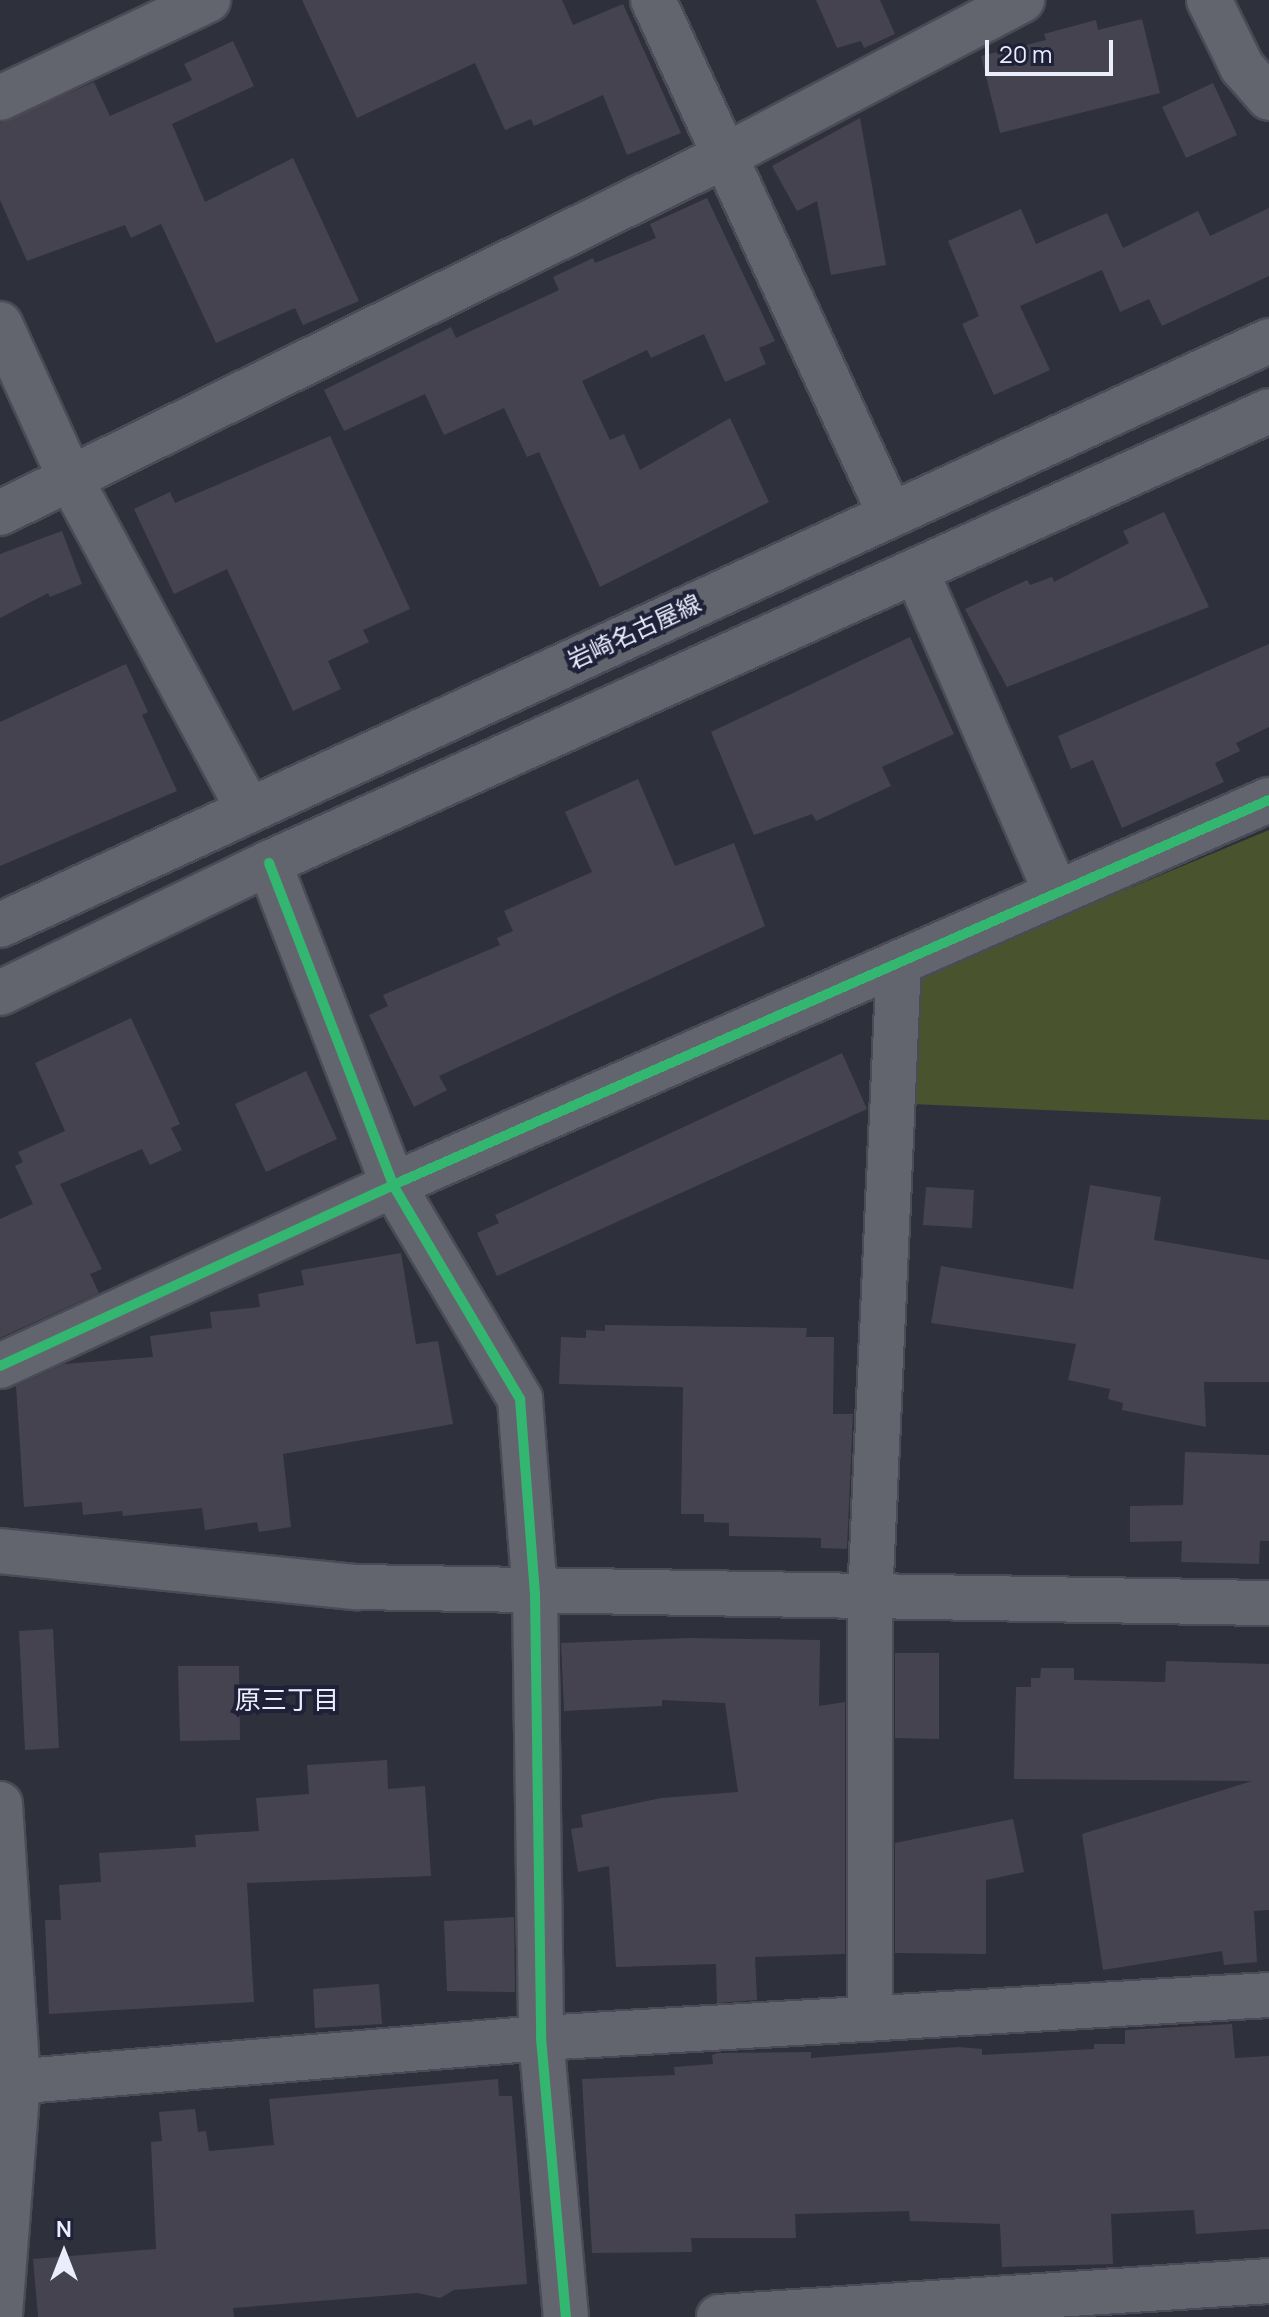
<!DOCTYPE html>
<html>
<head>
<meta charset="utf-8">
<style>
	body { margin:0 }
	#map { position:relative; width:1269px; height:2317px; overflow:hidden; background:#2e303c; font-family:Manrope,"Noto Sans JP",sans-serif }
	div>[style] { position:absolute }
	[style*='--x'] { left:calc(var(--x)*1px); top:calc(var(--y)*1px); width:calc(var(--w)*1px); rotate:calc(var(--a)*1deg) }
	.green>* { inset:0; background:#49532e }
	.building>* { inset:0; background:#464351 }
	.roads { filter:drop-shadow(2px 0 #4a4b56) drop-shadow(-2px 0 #4a4b56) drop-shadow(0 2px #4a4b56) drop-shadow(0 -2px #4a4b56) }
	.street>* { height:44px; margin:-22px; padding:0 22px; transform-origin:22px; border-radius:22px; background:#63656e }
	.secondary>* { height:44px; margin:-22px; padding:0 22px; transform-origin:22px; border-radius:22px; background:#63656e }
	.cycleway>* { height:10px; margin:-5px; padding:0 5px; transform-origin:5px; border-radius:5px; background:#33b770 }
	span { translate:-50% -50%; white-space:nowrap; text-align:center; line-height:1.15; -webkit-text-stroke:8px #1e2137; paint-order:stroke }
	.street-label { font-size:24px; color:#eaedfc }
	.neighbourhood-label { font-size:26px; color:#eaedfc }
	.north { position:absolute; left:24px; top:2213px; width:80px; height:80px; -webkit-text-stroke:6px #1e2137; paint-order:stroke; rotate:0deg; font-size:22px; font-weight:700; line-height:32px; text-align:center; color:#eaedfc }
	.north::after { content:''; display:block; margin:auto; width:28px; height:36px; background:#eaedfc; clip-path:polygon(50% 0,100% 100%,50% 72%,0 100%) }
	.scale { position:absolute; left:985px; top:40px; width:128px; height:36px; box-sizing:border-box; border:4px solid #eaedfc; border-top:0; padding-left:10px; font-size:24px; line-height:28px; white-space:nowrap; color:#eaedfc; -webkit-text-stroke:6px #1e2137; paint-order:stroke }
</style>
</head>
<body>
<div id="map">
	<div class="green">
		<div style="clip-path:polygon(1269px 830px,1269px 1120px,912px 1104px,921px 975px)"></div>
	</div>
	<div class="building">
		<div style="clip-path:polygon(302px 0,562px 0,573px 25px,623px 4px,681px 133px,627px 155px,603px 95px,534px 126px,531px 119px,505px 130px,475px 63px,357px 118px)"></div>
		<div style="clip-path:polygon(816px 0,880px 0,895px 34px,864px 48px,861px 41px,837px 48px)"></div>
		<div style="clip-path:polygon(1142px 19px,1160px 93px,1000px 133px,981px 56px,1046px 40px,1044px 34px,1096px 20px,1098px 30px)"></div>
		<div style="clip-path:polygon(233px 41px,254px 86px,172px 124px,205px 202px,293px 158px,359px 301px,303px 325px,295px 308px,216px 343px,161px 224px,131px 238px,125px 225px,27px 261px,0 200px,0 123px,94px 82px,110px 116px,192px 80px,184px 64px)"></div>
		<div style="clip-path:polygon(1213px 83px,1237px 135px,1186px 158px,1162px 107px)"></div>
		<div style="clip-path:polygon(860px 118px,886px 265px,831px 275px,817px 201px,797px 211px,772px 166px)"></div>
		<div style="clip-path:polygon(707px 198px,775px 341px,759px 348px,766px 364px,725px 382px,704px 334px,651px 358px,647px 350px,582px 381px,610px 440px,624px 434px,640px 470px,730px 418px,769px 502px,600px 587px,539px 452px,527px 457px,504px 408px,444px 435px,425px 394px,344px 431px,324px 390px,451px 327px,456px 338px,559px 290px,553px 277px,593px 258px,595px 263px,656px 238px,650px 224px)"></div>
		<div style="clip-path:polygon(1269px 208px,1269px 276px,1162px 326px,1149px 299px,1120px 312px,1102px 270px,1020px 306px,1050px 370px,994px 395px,962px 324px,979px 316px,948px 241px,1021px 209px,1036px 244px,1107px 213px,1123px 248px,1198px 211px,1210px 236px)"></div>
		<div style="clip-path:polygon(330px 436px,410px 609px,363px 630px,369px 642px,328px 661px,341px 689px,293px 711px,227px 569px,174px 594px,134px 509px,170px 492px,175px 503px)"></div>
		<div style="clip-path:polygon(1164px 512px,1209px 607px,1007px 687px,965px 609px,1027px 580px,1030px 585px,1052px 577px,1054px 582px,1129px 543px,1123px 531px)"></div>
		<div style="clip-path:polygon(62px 531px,82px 584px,50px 597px,48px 593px,0 618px,0 554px)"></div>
		<div style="clip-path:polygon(910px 637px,954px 734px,882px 767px,891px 786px,816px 821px,812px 814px,754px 835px,711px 732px)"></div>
		<div style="clip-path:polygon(1269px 644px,1269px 727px,1236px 743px,1240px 751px,1215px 763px,1224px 782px,1122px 828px,1093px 760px,1071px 769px,1058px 736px)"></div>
		<div style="clip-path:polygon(126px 664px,148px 712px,142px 715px,177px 791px,0 866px,0 722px)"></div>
		<div style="clip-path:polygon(638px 779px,675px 866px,734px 843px,765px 926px,439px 1076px,447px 1090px,414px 1107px,369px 1015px,388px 1006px,383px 995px,500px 945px,497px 938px,513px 931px,504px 911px,592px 872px,565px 812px)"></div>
		<div style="clip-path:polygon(131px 1018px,180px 1124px,171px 1128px,182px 1150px,150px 1165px,142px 1149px,60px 1184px,102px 1269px,90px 1274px,99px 1293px,0 1338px,0 1219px,33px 1204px,15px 1166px,23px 1162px,18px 1152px,65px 1131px,35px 1063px)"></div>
		<div style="clip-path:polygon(842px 1053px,867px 1109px,497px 1276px,477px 1233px,499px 1223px,495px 1215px)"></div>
		<div style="clip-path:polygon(306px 1071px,337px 1139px,266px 1172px,235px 1104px)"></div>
		<div style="clip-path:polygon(1090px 1185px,1161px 1197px,1154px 1240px,1269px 1260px,1269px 1382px,1204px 1382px,1206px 1427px,1122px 1410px,1123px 1403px,1108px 1399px,1110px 1389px,1068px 1380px,1076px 1344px,931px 1323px,941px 1266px,1073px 1289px)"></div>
		<div style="clip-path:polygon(926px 1187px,974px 1190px,972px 1228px,923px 1225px)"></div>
		<div style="clip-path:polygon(401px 1253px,416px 1344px,438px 1341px,453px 1424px,283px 1454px,291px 1527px,259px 1532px,257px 1522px,205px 1530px,202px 1508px,123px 1516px,122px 1511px,83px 1515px,82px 1502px,24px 1507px,16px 1386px,64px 1364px,153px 1357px,150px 1336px,212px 1328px,210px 1312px,260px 1307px,258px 1294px,304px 1285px,301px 1270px)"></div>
		<div style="clip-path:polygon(605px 1325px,807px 1328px,806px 1337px,834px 1337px,833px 1414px,853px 1414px,847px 1549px,821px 1548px,821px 1538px,729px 1536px,729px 1523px,704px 1522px,704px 1514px,681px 1514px,683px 1387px,559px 1384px,561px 1337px,586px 1338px,586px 1330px,605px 1331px)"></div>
		<div style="clip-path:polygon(1185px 1452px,1269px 1455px,1269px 1541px,1260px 1541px,1259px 1564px,1181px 1562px,1182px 1541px,1130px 1542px,1130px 1506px,1183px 1505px)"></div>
		<div style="clip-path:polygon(53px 1629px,59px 1748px,25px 1750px,19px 1631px)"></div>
		<div style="clip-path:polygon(689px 1638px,820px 1640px,819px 1706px,845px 1702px,845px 1954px,755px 1957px,757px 2000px,717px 2003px,716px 1964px,616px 1967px,609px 1866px,578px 1872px,571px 1829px,583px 1827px,581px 1815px,661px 1798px,738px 1792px,725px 1703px,662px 1700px,662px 1706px,564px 1711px,561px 1643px)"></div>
		<div style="clip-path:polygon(895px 1653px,939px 1653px,939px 1739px,895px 1738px)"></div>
		<div style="clip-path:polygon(1166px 1661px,1269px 1664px,1269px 1910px,1254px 1911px,1257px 1962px,1224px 1965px,1222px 1951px,1103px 1970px,1082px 1834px,1252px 1781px,1014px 1779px,1016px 1687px,1031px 1687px,1031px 1678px,1040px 1678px,1041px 1668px,1074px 1668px,1074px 1680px,1165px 1682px)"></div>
		<div style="clip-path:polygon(178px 1666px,239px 1666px,240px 1740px,180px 1741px)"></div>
		<div style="clip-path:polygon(387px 1760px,388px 1789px,425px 1786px,431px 1876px,247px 1883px,254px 2002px,49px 2014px,45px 1920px,61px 1920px,59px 1885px,101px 1882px,99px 1853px,196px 1847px,195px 1835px,259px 1831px,256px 1798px,309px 1794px,307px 1765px)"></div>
		<div style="clip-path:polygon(1013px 1819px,1024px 1872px,986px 1880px,986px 1954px,895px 1953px,895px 1843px)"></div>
		<div style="clip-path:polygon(514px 1917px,515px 1992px,447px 1991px,444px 1921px)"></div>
		<div style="clip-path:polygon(379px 1984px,382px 2024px,315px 2028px,313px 1989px)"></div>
		<div style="clip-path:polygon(1232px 2024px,1235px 2058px,1269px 2056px,1269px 2229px,1196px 2234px,1194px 2210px,1111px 2214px,1113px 2264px,1002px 2267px,1000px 2224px,910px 2221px,909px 2211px,795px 2214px,796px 2238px,691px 2238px,692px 2252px,592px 2253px,582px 2079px,675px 2075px,674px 2067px,713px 2064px,712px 2055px,718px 2053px,811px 2052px,811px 2058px,958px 2047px,982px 2049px,982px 2055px,1094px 2049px,1094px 2044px,1125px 2044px,1125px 2030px)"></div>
		<div style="clip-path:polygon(498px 2079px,499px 2096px,512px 2096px,527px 2284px,454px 2290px,440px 2298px,418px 2293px,233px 2308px,234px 2317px,38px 2317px,33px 2259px,156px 2249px,151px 2142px,162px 2141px,159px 2112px,195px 2109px,198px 2132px,206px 2131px,209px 2151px,274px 2145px,269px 2099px)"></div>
	</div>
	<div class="roads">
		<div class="street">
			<div style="--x:653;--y:0;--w:564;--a:65.25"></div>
			<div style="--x:1209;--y:0;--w:75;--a:63.8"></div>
			<div style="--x:1242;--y:67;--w:41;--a:48.9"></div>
			<div style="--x:0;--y:98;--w:230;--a:-25.2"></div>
			<div style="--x:0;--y:324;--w:171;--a:65.5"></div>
			<div style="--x:71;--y:480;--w:375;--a:61.7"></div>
			<div style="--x:0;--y:513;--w:806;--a:-26.22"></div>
			<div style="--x:723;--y:157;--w:338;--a:-27.7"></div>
			<div style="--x:917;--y:573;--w:349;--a:66.5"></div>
			<div style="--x:269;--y:863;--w:345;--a:68.9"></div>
			<div style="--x:393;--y:1185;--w:249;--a:59.3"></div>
			<div style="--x:520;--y:1399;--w:195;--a:85.6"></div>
			<div style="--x:535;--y:1593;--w:445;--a:89.2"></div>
			<div style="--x:541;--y:2038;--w:280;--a:84.9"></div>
			<div style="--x:0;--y:1366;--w:433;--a:-24.7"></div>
			<div style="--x:393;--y:1185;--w:957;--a:-23.73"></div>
			<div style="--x:0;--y:1804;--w:278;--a:86.3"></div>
			<div style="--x:18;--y:2081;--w:237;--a:94.4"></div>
			<div style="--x:870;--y:2019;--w:421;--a:-90"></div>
			<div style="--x:870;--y:1598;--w:636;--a:-87.39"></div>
			<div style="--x:0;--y:2083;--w:543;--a:-4.75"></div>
			<div style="--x:541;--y:2038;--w:729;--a:-3.38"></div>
		</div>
		<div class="secondary">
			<div style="--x:0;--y:925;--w:1397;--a:-24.71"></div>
			<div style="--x:0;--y:993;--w:299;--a:-25.8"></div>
			<div style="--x:269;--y:863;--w:1097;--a:-24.32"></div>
			<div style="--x:0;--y:1551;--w:359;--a:5.8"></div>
			<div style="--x:357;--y:1587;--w:912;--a:1.01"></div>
			<div style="--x:719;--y:2317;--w:551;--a:-3.74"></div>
		</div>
	</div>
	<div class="cycleway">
		<div style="--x:269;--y:863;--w:345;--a:68.9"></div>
		<div style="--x:393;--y:1185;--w:249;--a:59.3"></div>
		<div style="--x:520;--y:1399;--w:195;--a:85.6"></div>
		<div style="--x:535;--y:1593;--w:445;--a:89.2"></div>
		<div style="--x:541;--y:2038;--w:280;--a:84.9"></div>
		<div style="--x:0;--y:1366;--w:433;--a:-24.7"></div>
		<div style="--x:393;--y:1185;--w:957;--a:-23.73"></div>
	</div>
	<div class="street-label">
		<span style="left:634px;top:631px;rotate:-25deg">岩崎名古屋線</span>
	</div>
	<div class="neighbourhood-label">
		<span style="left:287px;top:1700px">原三丁目</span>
	</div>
	<div class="north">N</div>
	<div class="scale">20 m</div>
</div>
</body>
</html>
